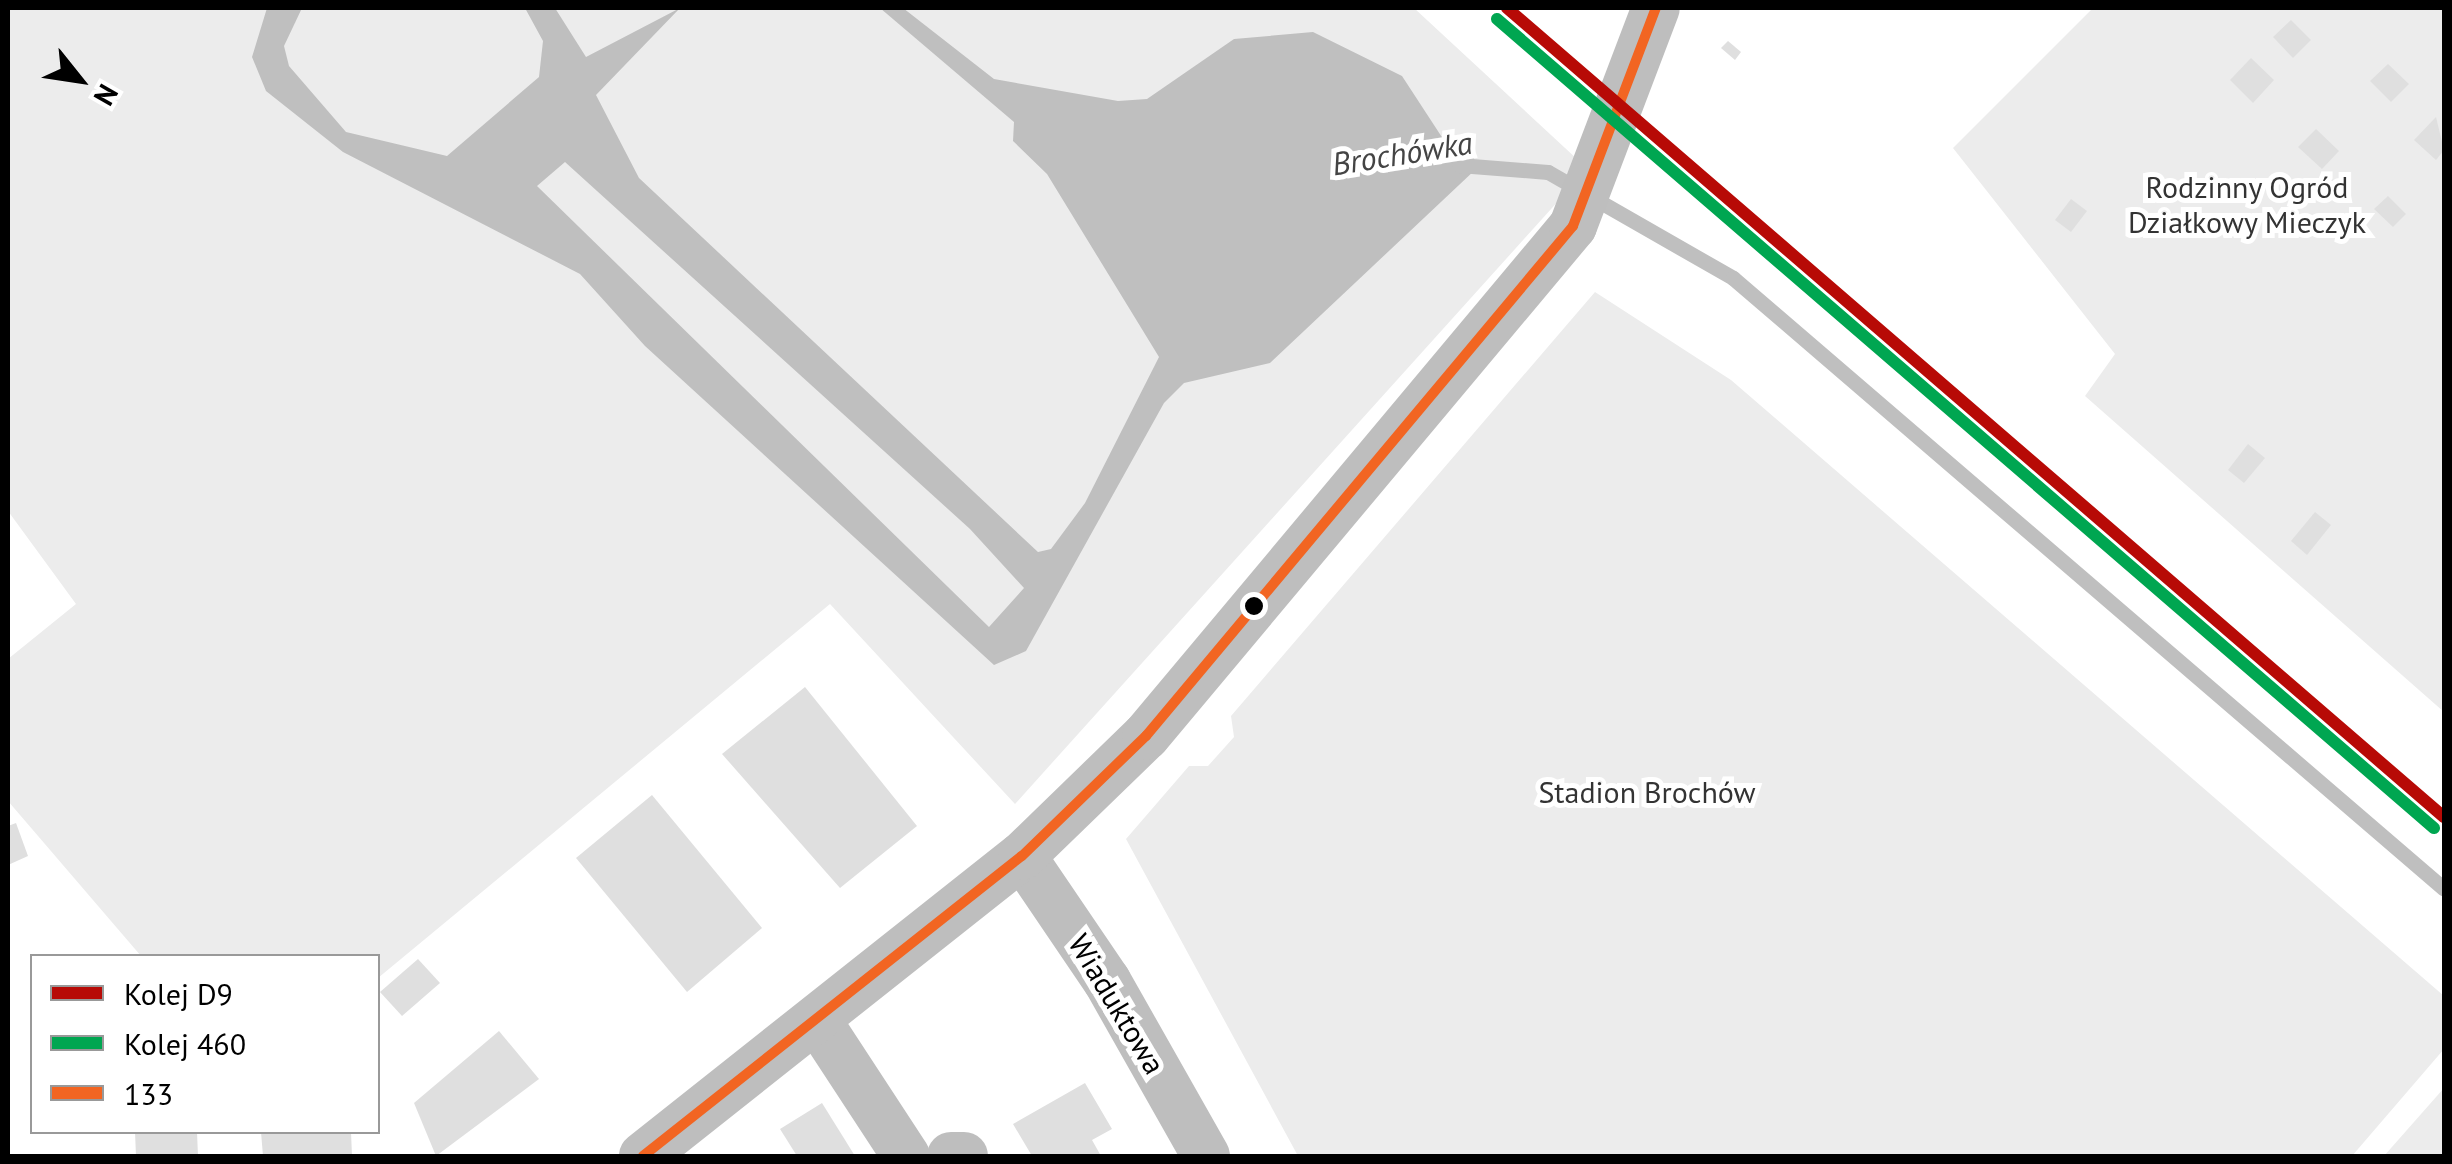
<!DOCTYPE html>
<html>
<head>
<meta charset="utf-8">
<style>
	body { margin:0 }
	#map { position:relative; width:2452px; height:1164px; overflow:hidden; background:#fff; font-family:"PT Sans",sans-serif }
	div>[style] { position:absolute }
	[style*='--x'] { left:calc(var(--x)*1px); top:calc(var(--y)*1px); width:calc(var(--w)*1px); rotate:calc(var(--a)*1deg) }
	.green>* { inset:0; background:#ececec }
	.water>* { inset:0; background:#bfbfbf }
	.stream>* { height:15px; margin:-7.5px; padding:0 7.5px; transform-origin:7.5px; border-radius:7.5px; background:#bfbfbf }
	.building>* { inset:0; background:#dfdfdf }
	.minor>* { height:48px; margin:-24px; padding:0 24px; transform-origin:24px; border-radius:24px; background:#bebebe }
	.bus-1>* { height:10px; margin:-5px; padding:0 5px; transform-origin:5px; border-radius:5px; background:#f26522 }
	.rail-1>* { height:12px; margin:-6px; padding:0 6px; transform-origin:6px; border-radius:6px; background:#b70a06 }
	.rail-2>* { height:12px; margin:-6px; padding:0 6px; transform-origin:6px; border-radius:6px; background:#00a651 }
	.dots>* { width:28px; height:28px; translate:-50% -50%; box-sizing:border-box; border:5px solid #fff; border-radius:50% }
	span { translate:-50% -50%; white-space:nowrap; text-align:center; line-height:1.15; -webkit-text-stroke:10px #fff; paint-order:stroke }
	.park-label { font-size:30px; color:#333 }
	.street-label { font-size:30px; color:#000 }
	.water-label { font-size:32px; color:#444; font-style:italic }
	.frame { position:absolute; inset:0; border:10px solid #000; pointer-events:none }
	.legend { position:absolute; left:30px; top:954px; width:350px; height:180px; box-sizing:border-box; background:#fff; border:2px solid #999; margin:0; padding:12px 18px; list-style:none; font-size:30px; color:#000 }
	.legend li { display:flex; align-items:center; gap:20px; height:50px }
	.legend b { width:50px; border:2px solid #999 }
	.north { position:absolute; left:30px; top:30px; width:100px; height:100px; -webkit-text-stroke:8px #fff; paint-order:stroke; rotate:120deg; font-size:28px; font-weight:700; line-height:40px; text-align:center; color:#000 }
	.north::after { content:''; display:block; margin:auto; width:35px; height:45px; background:#000; clip-path:polygon(50% 0,100% 100%,50% 72%,0 100%) }
</style>
</head>
<body>
<div id="map">
	<div class="green">
		<div style="clip-path:polygon(8px 8px,1414px 8px,1578px 160px,1561px 198px,1015px 804px,830px 604px,378px 978px,378px 956px,141px 956px,8px 801px,8px 659px,76px 604px,8px 511px)"></div>
		<div style="clip-path:polygon(2093px 8px,2444px 8px,2444px 712px,2085px 396px,2115px 354px,1953px 148px)"></div>
		<div style="clip-path:polygon(1595px 292px,1731px 380px,2444px 996px,2444px 1049px,2352px 1156px,1298px 1156px,1126px 839px,1189px 766px,1208px 766px,1234px 737px,1231px 716px)"></div>
		<div style="clip-path:polygon(2444px 1088px,2444px 1156px,2384px 1156px)"></div>
	</div>
	<div class="water">
		<div style="clip-path:polygon(evenodd,267px 8px,302px 8px,284px 46px,289px 66px,346px 132px,447px 156px,539px 77px,543px 41px,525px 8px,555px 8px,586px 57px,680px 8px,596px 95px,639px 178px,1038px 552px,1051px 549px,1085px 503px,1159px 357px,1047px 174px,1013px 141px,1014px 122px,880px 8px,903px 8px,994px 79px,1118px 101px,1147px 99px,1234px 39px,1313px 32px,1402px 76px,1449px 148px,1474px 158px,1476px 169px,1270px 363px,1184px 383px,1164px 403px,1026px 651px,994px 665px,645px 346px,580px 274px,343px 152px,266px 91px,252px 57px,267px 8px,565px 162px,970px 529px,1024px 588px,989px 627px,537px 186px,565px 162px)"></div>
	</div>
	<div class="stream">
		<div style="--x:1459;--y:165;--w:89;--a:4.5"></div>
		<div style="--x:1548;--y:172;--w:213;--a:29.8"></div>
		<div style="--x:1733;--y:278;--w:937;--a:40.67"></div>
	</div>
	<div class="building">
		<div style="clip-path:polygon(2291px 20px,2311px 40px,2293px 58px,2273px 37px)"></div>
		<div style="clip-path:polygon(1728px 41px,1741px 52px,1735px 60px,1721px 48px)"></div>
		<div style="clip-path:polygon(2251px 58px,2274px 80px,2253px 103px,2230px 80px)"></div>
		<div style="clip-path:polygon(2388px 64px,2409px 84px,2391px 102px,2370px 81px)"></div>
		<div style="clip-path:polygon(2436px 117px,2444px 150px,2436px 160px,2414px 140px)"></div>
		<div style="clip-path:polygon(2316px 129px,2339px 151px,2322px 169px,2298px 147px)"></div>
		<div style="clip-path:polygon(2388px 196px,2406px 214px,2393px 227px,2374px 209px)"></div>
		<div style="clip-path:polygon(2071px 199px,2087px 211px,2071px 232px,2055px 220px)"></div>
		<div style="clip-path:polygon(2248px 444px,2265px 458px,2244px 483px,2228px 470px)"></div>
		<div style="clip-path:polygon(2315px 512px,2331px 525px,2307px 555px,2291px 541px)"></div>
		<div style="clip-path:polygon(805px 687px,917px 826px,840px 888px,722px 754px)"></div>
		<div style="clip-path:polygon(652px 795px,762px 928px,687px 992px,576px 858px)"></div>
		<div style="clip-path:polygon(16px 823px,28px 856px,8px 865px,8px 826px)"></div>
		<div style="clip-path:polygon(418px 959px,440px 983px,402px 1016px,380px 992px)"></div>
		<div style="clip-path:polygon(499px 1031px,539px 1079px,436px 1156px,414px 1103px)"></div>
		<div style="clip-path:polygon(1085px 1083px,1112px 1129px,1092px 1140px,1101px 1156px,1032px 1156px,1013px 1124px)"></div>
		<div style="clip-path:polygon(822px 1103px,855px 1156px,797px 1156px,780px 1129px)"></div>
		<div style="clip-path:polygon(135px 1132px,197px 1132px,198px 1156px,136px 1156px)"></div>
		<div style="clip-path:polygon(261px 1132px,351px 1132px,352px 1156px,263px 1156px)"></div>
	</div>
	<div class="minor">
		<div style="--x:1022;--y:856;--w:151;--a:55.8"></div>
		<div style="--x:1107;--y:981;--w:201;--a:60.5"></div>
		<div style="--x:817;--y:1020;--w:163;--a:56.8"></div>
		<div style="--x:643;--y:1156;--w:483;--a:-38.4"></div>
		<div style="--x:1022;--y:856;--w:173;--a:-44.1"></div>
		<div style="--x:1146;--y:736;--w:665;--a:-50.06"></div>
		<div style="--x:1573;--y:226;--w:233;--a:-69.2"></div>
		<div style="--x:951;--y:1156;--w:13;--a:0"></div>
	</div>
	<div class="bus-1">
		<div style="--x:643;--y:1156;--w:483;--a:-38.4"></div>
		<div style="--x:1022;--y:856;--w:173;--a:-44.1"></div>
		<div style="--x:1146;--y:736;--w:665;--a:-50.06"></div>
		<div style="--x:1573;--y:226;--w:233;--a:-69.2"></div>
	</div>
	<div class="rail-1">
		<div style="--x:1507;--y:8;--w:1238;--a:40.81"></div>
	</div>
	<div class="rail-2">
		<div style="--x:1497;--y:19;--w:1238;--a:40.81"></div>
	</div>
	<div class="dots">
		<div style="left:1254px;top:606px;background:#000"></div>
	</div>
	<div class="park-label">
		<span style="left:2247px;top:204px">Rodzinny Ogród<br>Działkowy Mieczyk</span>
		<span style="left:1647px;top:792px">Stadion Brochów</span>
	</div>
	<div class="street-label">
		<span style="left:1117px;top:1004px;rotate:59deg">Wiaduktowa</span>
	</div>
	<div class="water-label">
		<span style="left:1402px;top:153px;rotate:-9deg">Brochówka</span>
	</div>
	<div class="frame"></div>
	<ul class="legend">
	<li><b style="height:12px;background:#b70a06"></b>Kolej D9</li>
	<li><b style="height:12px;background:#00a651"></b>Kolej 460</li>
	<li><b style="height:12px;background:#f26522"></b>133</li>
	</ul>
	<div class="north">N</div>
</div>
</body>
</html>
